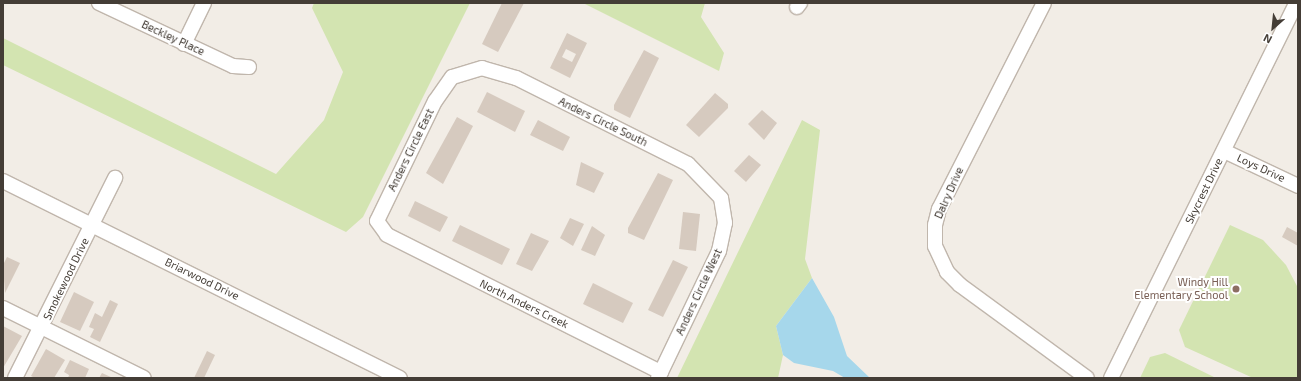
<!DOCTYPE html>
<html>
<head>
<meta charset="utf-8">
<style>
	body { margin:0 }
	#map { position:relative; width:1301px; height:381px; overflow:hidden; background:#f2ede6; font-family:"Exo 2",sans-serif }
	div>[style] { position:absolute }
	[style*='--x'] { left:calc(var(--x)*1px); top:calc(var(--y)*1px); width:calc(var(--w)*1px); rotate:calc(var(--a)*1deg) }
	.green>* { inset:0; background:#d3e4b1 }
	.water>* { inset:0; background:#a6d7eb }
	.building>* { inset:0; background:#d6cabf }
	.roads { filter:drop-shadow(1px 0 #c0b6ac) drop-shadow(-1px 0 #c0b6ac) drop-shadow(0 1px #c0b6ac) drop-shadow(0 -1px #c0b6ac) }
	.street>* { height:14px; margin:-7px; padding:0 7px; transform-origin:7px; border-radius:7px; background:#fff }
	.dots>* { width:11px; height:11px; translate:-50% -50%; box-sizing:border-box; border:2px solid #fff; border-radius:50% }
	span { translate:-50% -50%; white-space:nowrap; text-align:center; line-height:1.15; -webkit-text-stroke:4px #fff; paint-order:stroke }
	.street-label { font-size:11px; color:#443d36 }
	.education-label { font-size:11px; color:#785e54 }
	.right { translate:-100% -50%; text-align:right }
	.frame { position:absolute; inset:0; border:4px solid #443d36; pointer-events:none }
	.north { position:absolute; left:1253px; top:8px; width:40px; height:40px; -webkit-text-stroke:3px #fff; paint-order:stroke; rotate:207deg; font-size:11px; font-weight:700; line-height:16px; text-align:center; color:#443d36 }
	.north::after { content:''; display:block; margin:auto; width:14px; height:18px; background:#443d36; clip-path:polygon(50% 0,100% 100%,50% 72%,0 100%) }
</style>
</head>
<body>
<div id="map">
	<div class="green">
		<div style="clip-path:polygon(314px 3px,470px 3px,363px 217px,346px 232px,3px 65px,3px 38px,276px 174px,324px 120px,343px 72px,312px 8px)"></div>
		<div style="clip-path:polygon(583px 3px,705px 3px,701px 17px,724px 53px,719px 71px)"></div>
		<div style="clip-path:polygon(802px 120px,820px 130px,805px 259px,812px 278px,776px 326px,783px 355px,778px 378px,677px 378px)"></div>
		<div style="clip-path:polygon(1230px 225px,1263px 240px,1286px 265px,1298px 288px,1298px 378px,1253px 378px,1185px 347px,1179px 330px)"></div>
		<div style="clip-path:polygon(1165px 353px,1216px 378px,1140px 378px,1150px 357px)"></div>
	</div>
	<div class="water">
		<div style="clip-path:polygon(812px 278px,834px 317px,847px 356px,870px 378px,845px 378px,833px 371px,794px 363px,783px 355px,776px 326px)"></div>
	</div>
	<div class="building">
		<div style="clip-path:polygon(502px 3px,524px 3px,498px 52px,482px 44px)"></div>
		<div style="clip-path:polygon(evenodd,567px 33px,587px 43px,570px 78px,550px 68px,567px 33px,566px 49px,576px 54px,572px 62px,562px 57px,566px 49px)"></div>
		<div style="clip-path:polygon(644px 50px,659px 58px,630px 118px,614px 110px,614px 105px)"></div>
		<div style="clip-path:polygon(487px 92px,525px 111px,515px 132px,477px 112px)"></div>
		<div style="clip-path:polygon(715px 93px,728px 104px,728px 108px,699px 137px,686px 125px)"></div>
		<div style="clip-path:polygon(762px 110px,777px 123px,764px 140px,748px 124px)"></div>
		<div style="clip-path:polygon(457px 117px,473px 126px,443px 184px,426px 173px)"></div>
		<div style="clip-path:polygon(538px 120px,570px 137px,563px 151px,530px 135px)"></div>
		<div style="clip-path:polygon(749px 155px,761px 165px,746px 182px,734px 171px)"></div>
		<div style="clip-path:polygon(581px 162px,604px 173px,594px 193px,576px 185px)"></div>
		<div style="clip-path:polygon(658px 173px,673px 180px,644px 240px,628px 233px,628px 228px)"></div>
		<div style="clip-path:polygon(415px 201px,448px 217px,440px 232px,408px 216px)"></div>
		<div style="clip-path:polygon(683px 212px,700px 214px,696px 251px,679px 249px)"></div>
		<div style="clip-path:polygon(570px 218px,584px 224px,573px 246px,560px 238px)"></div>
		<div style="clip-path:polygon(460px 225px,510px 249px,502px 265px,452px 241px)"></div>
		<div style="clip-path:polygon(592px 226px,605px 235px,595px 256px,581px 250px)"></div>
		<div style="clip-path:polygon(1287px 227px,1298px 233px,1298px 246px,1282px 237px)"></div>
		<div style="clip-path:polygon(531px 233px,549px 241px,532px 271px,516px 264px)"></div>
		<div style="clip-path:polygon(7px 257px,20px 263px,5px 293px,3px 265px)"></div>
		<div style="clip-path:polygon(673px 260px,688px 267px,663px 317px,648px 310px)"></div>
		<div style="clip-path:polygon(593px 283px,633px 303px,623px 323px,583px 304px)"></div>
		<div style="clip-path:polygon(74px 292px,94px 302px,80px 331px,60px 322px)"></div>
		<div style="clip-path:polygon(110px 300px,118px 304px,100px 342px,90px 337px,94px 329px,89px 327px,95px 313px,102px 317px)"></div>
		<div style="clip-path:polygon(3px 326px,22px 336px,3px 368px)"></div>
		<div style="clip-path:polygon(46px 349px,65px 360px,54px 378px,35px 378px,31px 376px)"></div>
		<div style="clip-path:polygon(207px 351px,215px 355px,204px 378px,194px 378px)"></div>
		<div style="clip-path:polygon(70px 360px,89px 369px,85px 378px,68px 378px,69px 375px,64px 372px)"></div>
		<div style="clip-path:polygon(102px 373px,113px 378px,99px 378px)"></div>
	</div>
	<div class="roads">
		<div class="street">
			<div style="--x:99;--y:3;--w:148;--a:25.2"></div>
			<div style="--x:233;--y:66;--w:16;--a:4"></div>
			<div style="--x:1044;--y:3;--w:231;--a:117"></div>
			<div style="--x:939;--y:209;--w:16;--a:104"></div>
			<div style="--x:935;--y:225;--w:21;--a:90"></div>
			<div style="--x:935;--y:246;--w:29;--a:65"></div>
			<div style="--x:947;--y:272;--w:18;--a:45"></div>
			<div style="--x:960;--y:285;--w:157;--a:36.2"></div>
			<div style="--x:797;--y:7;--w:5;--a:-53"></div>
			<div style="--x:184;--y:44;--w:46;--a:-64"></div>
			<div style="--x:1224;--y:151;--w:82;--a:25.3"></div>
			<div style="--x:3;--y:181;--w:443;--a:26.4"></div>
			<div style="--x:3;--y:308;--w:157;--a:26.4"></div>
			<div style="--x:15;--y:378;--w:224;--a:-63.4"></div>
			<div style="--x:658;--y:378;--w:7;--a:-63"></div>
			<div style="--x:661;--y:372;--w:134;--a:-64.4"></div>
			<div style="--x:719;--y:251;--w:29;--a:-78"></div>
			<div style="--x:725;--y:223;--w:25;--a:-99"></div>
			<div style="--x:721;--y:198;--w:47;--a:-134.1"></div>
			<div style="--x:688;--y:164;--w:192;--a:-153.4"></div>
			<div style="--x:516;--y:78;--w:35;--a:-164"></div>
			<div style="--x:482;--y:68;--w:31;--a:163"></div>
			<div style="--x:452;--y:77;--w:29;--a:125"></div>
			<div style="--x:435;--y:101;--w:133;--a:115.8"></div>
			<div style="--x:377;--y:221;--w:17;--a:54"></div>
			<div style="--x:387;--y:235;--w:306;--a:26.6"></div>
			<div style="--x:1111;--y:378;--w:418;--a:-63.7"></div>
		</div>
	</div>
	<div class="dots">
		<div style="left:1236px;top:289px;background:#8d6e63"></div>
	</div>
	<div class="street-label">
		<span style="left:173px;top:38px;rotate:25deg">Beckley Place</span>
		<span style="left:603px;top:122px;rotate:26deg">Anders Circle South</span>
		<span style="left:411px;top:150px;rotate:-64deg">Anders Circle East</span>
		<span style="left:1261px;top:168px;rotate:25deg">Loys Drive</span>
		<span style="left:1204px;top:191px;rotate:-64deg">Skycrest Drive</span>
		<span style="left:949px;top:193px;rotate:-66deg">Dalry Drive</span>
		<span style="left:66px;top:279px;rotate:-64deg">Smokewood Drive</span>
		<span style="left:202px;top:279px;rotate:26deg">Briarwood Drive</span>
		<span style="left:699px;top:292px;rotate:-65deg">Anders Circle West</span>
		<span style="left:524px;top:304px;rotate:26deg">North Anders Creek</span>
	</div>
	<div class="education-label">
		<span class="right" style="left:1228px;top:289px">Windy Hill<br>Elementary School</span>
	</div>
	<div class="frame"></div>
	<div class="north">N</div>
</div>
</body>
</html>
